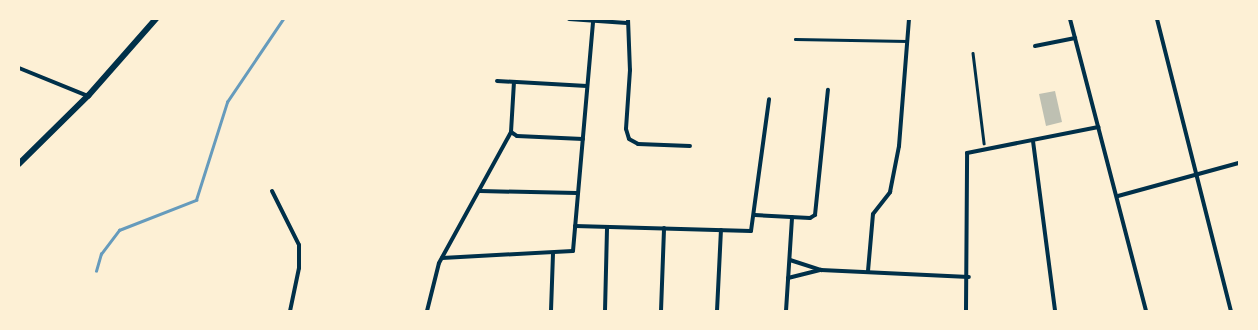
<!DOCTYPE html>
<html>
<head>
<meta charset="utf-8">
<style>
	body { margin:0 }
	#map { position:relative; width:1258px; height:330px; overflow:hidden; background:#fdf0d5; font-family:Spectral,serif }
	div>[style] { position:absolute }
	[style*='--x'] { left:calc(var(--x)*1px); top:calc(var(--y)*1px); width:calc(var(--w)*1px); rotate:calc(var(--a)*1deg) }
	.stream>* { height:2.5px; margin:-1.25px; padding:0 1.25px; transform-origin:1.25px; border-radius:1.25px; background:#669bbc }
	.building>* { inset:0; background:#bec0b2 }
	.service>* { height:2.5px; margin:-1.25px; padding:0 1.25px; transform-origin:1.25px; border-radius:1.25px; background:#003049 }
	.minor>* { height:4px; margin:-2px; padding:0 2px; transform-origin:2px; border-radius:2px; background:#003049 }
	.tertiary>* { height:5.5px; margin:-2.75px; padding:0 2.75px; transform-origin:2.75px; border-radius:2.75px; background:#003049 }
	span { translate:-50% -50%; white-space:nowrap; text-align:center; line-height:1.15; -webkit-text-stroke:4px #fdf0d5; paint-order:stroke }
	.frame { position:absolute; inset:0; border:20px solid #fdf0d5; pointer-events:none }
</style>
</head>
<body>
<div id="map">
	<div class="stream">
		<div style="--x:96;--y:271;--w:18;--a:-74"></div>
		<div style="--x:101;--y:254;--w:30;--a:-53"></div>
		<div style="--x:119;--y:230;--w:83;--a:-21.3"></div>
		<div style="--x:196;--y:200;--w:103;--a:-72.4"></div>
		<div style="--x:227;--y:102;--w:100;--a:-56"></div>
	</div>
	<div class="building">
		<div style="clip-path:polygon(1055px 91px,1062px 122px,1046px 126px,1039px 94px)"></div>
	</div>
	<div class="service">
		<div style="--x:795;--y:39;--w:112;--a:1"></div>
		<div style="--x:973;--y:53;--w:91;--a:83"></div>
	</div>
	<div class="minor">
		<div style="--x:569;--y:19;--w:58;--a:3.9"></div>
		<div style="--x:628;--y:19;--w:51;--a:87.8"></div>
		<div style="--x:630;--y:70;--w:59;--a:93.9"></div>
		<div style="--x:626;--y:129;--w:10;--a:73"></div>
		<div style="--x:629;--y:139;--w:10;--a:29"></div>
		<div style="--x:638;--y:144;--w:52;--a:2.2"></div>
		<div style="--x:1070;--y:19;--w:302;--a:75.4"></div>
		<div style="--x:1157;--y:19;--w:301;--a:75.8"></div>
		<div style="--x:1035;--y:46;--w:41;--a:-11.3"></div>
		<div style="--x:19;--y:68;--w:74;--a:22.1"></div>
		<div style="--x:497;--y:81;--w:90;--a:3.2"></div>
		<div style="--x:511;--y:132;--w:7;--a:34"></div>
		<div style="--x:517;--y:136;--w:66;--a:2.6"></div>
		<div style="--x:1033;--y:141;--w:171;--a:82.6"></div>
		<div style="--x:272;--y:191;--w:60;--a:63.4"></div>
		<div style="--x:299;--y:245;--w:23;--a:90"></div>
		<div style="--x:299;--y:268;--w:44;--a:101.8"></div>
		<div style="--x:480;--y:191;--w:97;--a:1.2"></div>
		<div style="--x:1118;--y:196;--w:125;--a:-15.3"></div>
		<div style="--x:755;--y:215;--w:55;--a:3.1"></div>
		<div style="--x:810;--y:218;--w:6;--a:-31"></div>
		<div style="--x:815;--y:215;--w:126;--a:-84.1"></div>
		<div style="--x:575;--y:226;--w:176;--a:1.6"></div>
		<div style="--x:751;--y:231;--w:133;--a:-82.2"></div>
		<div style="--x:442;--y:258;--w:131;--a:-3.1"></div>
		<div style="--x:573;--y:251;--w:231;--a:-85"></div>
		<div style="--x:790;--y:260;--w:33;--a:18"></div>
		<div style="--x:821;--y:270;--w:148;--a:2.7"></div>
		<div style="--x:868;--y:271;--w:57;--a:-85"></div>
		<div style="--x:873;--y:214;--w:28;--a:-52"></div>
		<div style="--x:890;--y:192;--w:47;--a:-78.9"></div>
		<div style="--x:899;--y:146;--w:127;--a:-85.5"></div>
		<div style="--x:788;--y:278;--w:34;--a:-14"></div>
		<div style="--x:427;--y:311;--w:49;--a:-76"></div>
		<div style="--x:439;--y:263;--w:149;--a:-61.2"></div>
		<div style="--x:511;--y:132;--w:50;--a:-86.6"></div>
		<div style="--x:551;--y:311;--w:57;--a:-88"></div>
		<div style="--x:605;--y:311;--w:84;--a:-88.6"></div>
		<div style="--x:661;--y:311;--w:83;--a:-87.9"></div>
		<div style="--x:717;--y:311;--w:81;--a:-87.2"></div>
		<div style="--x:786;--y:311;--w:94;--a:-86.3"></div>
		<div style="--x:966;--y:311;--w:158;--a:-89.6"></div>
		<div style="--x:967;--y:153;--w:134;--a:-11.2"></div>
	</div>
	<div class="tertiary">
		<div style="--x:19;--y:164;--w:97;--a:-44.6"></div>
		<div style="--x:88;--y:96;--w:103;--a:-48.6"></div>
	</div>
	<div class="frame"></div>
</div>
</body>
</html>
